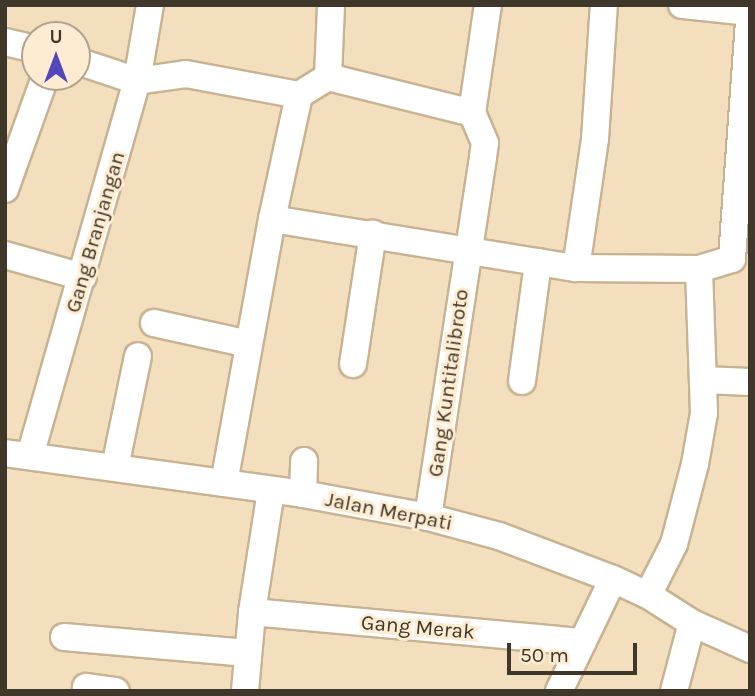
<!DOCTYPE html>
<html>
<head>
<meta charset="utf-8">
<style>
	body { margin:0 }
	#map { position:relative; width:755px; height:696px; overflow:hidden; background:#f3debd; font-family:Karla,sans-serif }
	div>[style] { position:absolute }
	[style*='--x'] { left:calc(var(--x)*1px); top:calc(var(--y)*1px); width:calc(var(--w)*1px); rotate:calc(var(--a)*1deg) }
	.roads { filter:drop-shadow(2px 0 #c7b393) drop-shadow(-2px 0 #c7b393) drop-shadow(0 2px #c7b393) drop-shadow(0 -2px #c7b393) }
	.minor>* { height:26px; margin:-13px; padding:0 13px; transform-origin:13px; border-radius:13px; background:#fff }
	span { translate:-50% -50%; white-space:nowrap; text-align:center; line-height:1.15; -webkit-text-stroke:6px #fdecd1; paint-order:stroke }
	.street-label { font-size:21px; color:#3f3729 }
	.frame { position:absolute; inset:0; border:7px solid #3f3729; pointer-events:none }
	.north { position:absolute; left:21px; top:21px; width:70px; height:70px; box-sizing:border-box; background:#fdecd1; border:2px solid #b1a48e; border-radius:50%; rotate:0deg; font-size:19px; font-weight:700; line-height:28px; text-align:center; color:#3f3729 }
	.north::after { content:''; display:block; margin:auto; width:24px; height:32px; background:#5346bd; clip-path:polygon(50% 0,100% 100%,50% 72%,0 100%) }
	.scale { position:absolute; left:507px; top:643px; width:130px; height:32px; box-sizing:border-box; border:4px solid #3f3729; border-top:0; padding-left:9px; font-size:21px; line-height:24px; white-space:nowrap; color:#3f3729; -webkit-text-stroke:5px #fdecd1; paint-order:stroke }
</style>
</head>
<body>
<div id="map">
	<div class="roads">
		<div class="minor">
			<div style="--x:682;--y:5;--w:67;--a:6"></div>
			<div style="--x:5;--y:42;--w:31;--a:13"></div>
			<div style="--x:77;--y:61;--w:63;--a:18.4"></div>
			<div style="--x:137;--y:81;--w:49;--a:-8.1"></div>
			<div style="--x:186;--y:74;--w:115;--a:10.5"></div>
			<div style="--x:328;--y:77;--w:72;--a:-87.6"></div>
			<div style="--x:472;--y:113;--w:109;--a:-81.6"></div>
			<div style="--x:5;--y:189;--w:119;--a:-70.3"></div>
			<div style="--x:272;--y:219;--w:308;--a:9.2"></div>
			<div style="--x:576;--y:268;--w:123;--a:0.5"></div>
			<div style="--x:5;--y:255;--w:81;--a:15.8"></div>
			<div style="--x:576;--y:268;--w:130;--a:-81.6"></div>
			<div style="--x:595;--y:139;--w:134;--a:-86.2"></div>
			<div style="--x:154;--y:323;--w:97;--a:12.5"></div>
			<div style="--x:353;--y:364;--w:132;--a:-81.3"></div>
			<div style="--x:704;--y:380;--w:46;--a:2.5"></div>
			<div style="--x:522;--y:381;--w:120;--a:-82.3"></div>
			<div style="--x:5;--y:453;--w:301;--a:7.8"></div>
			<div style="--x:303;--y:494;--w:127;--a:10.4"></div>
			<div style="--x:428;--y:517;--w:73;--a:15"></div>
			<div style="--x:499;--y:536;--w:122;--a:20.7"></div>
			<div style="--x:613;--y:579;--w:38;--a:25"></div>
			<div style="--x:648;--y:595;--w:52;--a:32.5"></div>
			<div style="--x:692;--y:623;--w:64;--a:24.1"></div>
			<div style="--x:30;--y:456;--w:390;--a:-74.1"></div>
			<div style="--x:137;--y:81;--w:77;--a:-80.3"></div>
			<div style="--x:115;--y:467;--w:113;--a:-78.3"></div>
			<div style="--x:224;--y:483;--w:268;--a:-79.7"></div>
			<div style="--x:272;--y:219;--w:127;--a:-77.7"></div>
			<div style="--x:299;--y:95;--w:34;--a:-32"></div>
			<div style="--x:328;--y:77;--w:148;--a:14"></div>
			<div style="--x:303;--y:494;--w:33;--a:-88"></div>
			<div style="--x:428;--y:517;--w:364;--a:-81.3"></div>
			<div style="--x:483;--y:157;--w:14;--a:-82"></div>
			<div style="--x:485;--y:143;--w:33;--a:-113"></div>
			<div style="--x:648;--y:595;--w:57;--a:-63"></div>
			<div style="--x:674;--y:544;--w:83;--a:-75.3"></div>
			<div style="--x:695;--y:464;--w:52;--a:-80"></div>
			<div style="--x:704;--y:413;--w:144;--a:-92"></div>
			<div style="--x:699;--y:269;--w:34;--a:-17"></div>
			<div style="--x:732;--y:259;--w:255;--a:-85.9"></div>
			<div style="--x:252;--y:612;--w:332;--a:5.2"></div>
			<div style="--x:64;--y:637;--w:184;--a:5"></div>
			<div style="--x:86;--y:687;--w:30;--a:8"></div>
			<div style="--x:245;--y:691;--w:79;--a:-84.9"></div>
			<div style="--x:252;--y:612;--w:123;--a:-81.1"></div>
			<div style="--x:559;--y:691;--w:124;--a:-64.3"></div>
			<div style="--x:674;--y:691;--w:70;--a:-75.2"></div>
		</div>
	</div>
	<div class="street-label">
		<span style="left:95px;top:232px;rotate:-74deg">Gang Branjangan</span>
		<span style="left:448px;top:383px;rotate:-82deg">Gang Kuntitalibroto</span>
		<span style="left:389px;top:511px;rotate:11deg">Jalan Merpati</span>
		<span style="left:418px;top:627px;rotate:5deg">Gang Merak</span>
	</div>
	<div class="frame"></div>
	<div class="north">U</div>
	<div class="scale">50 m</div>
</div>
</body>
</html>
